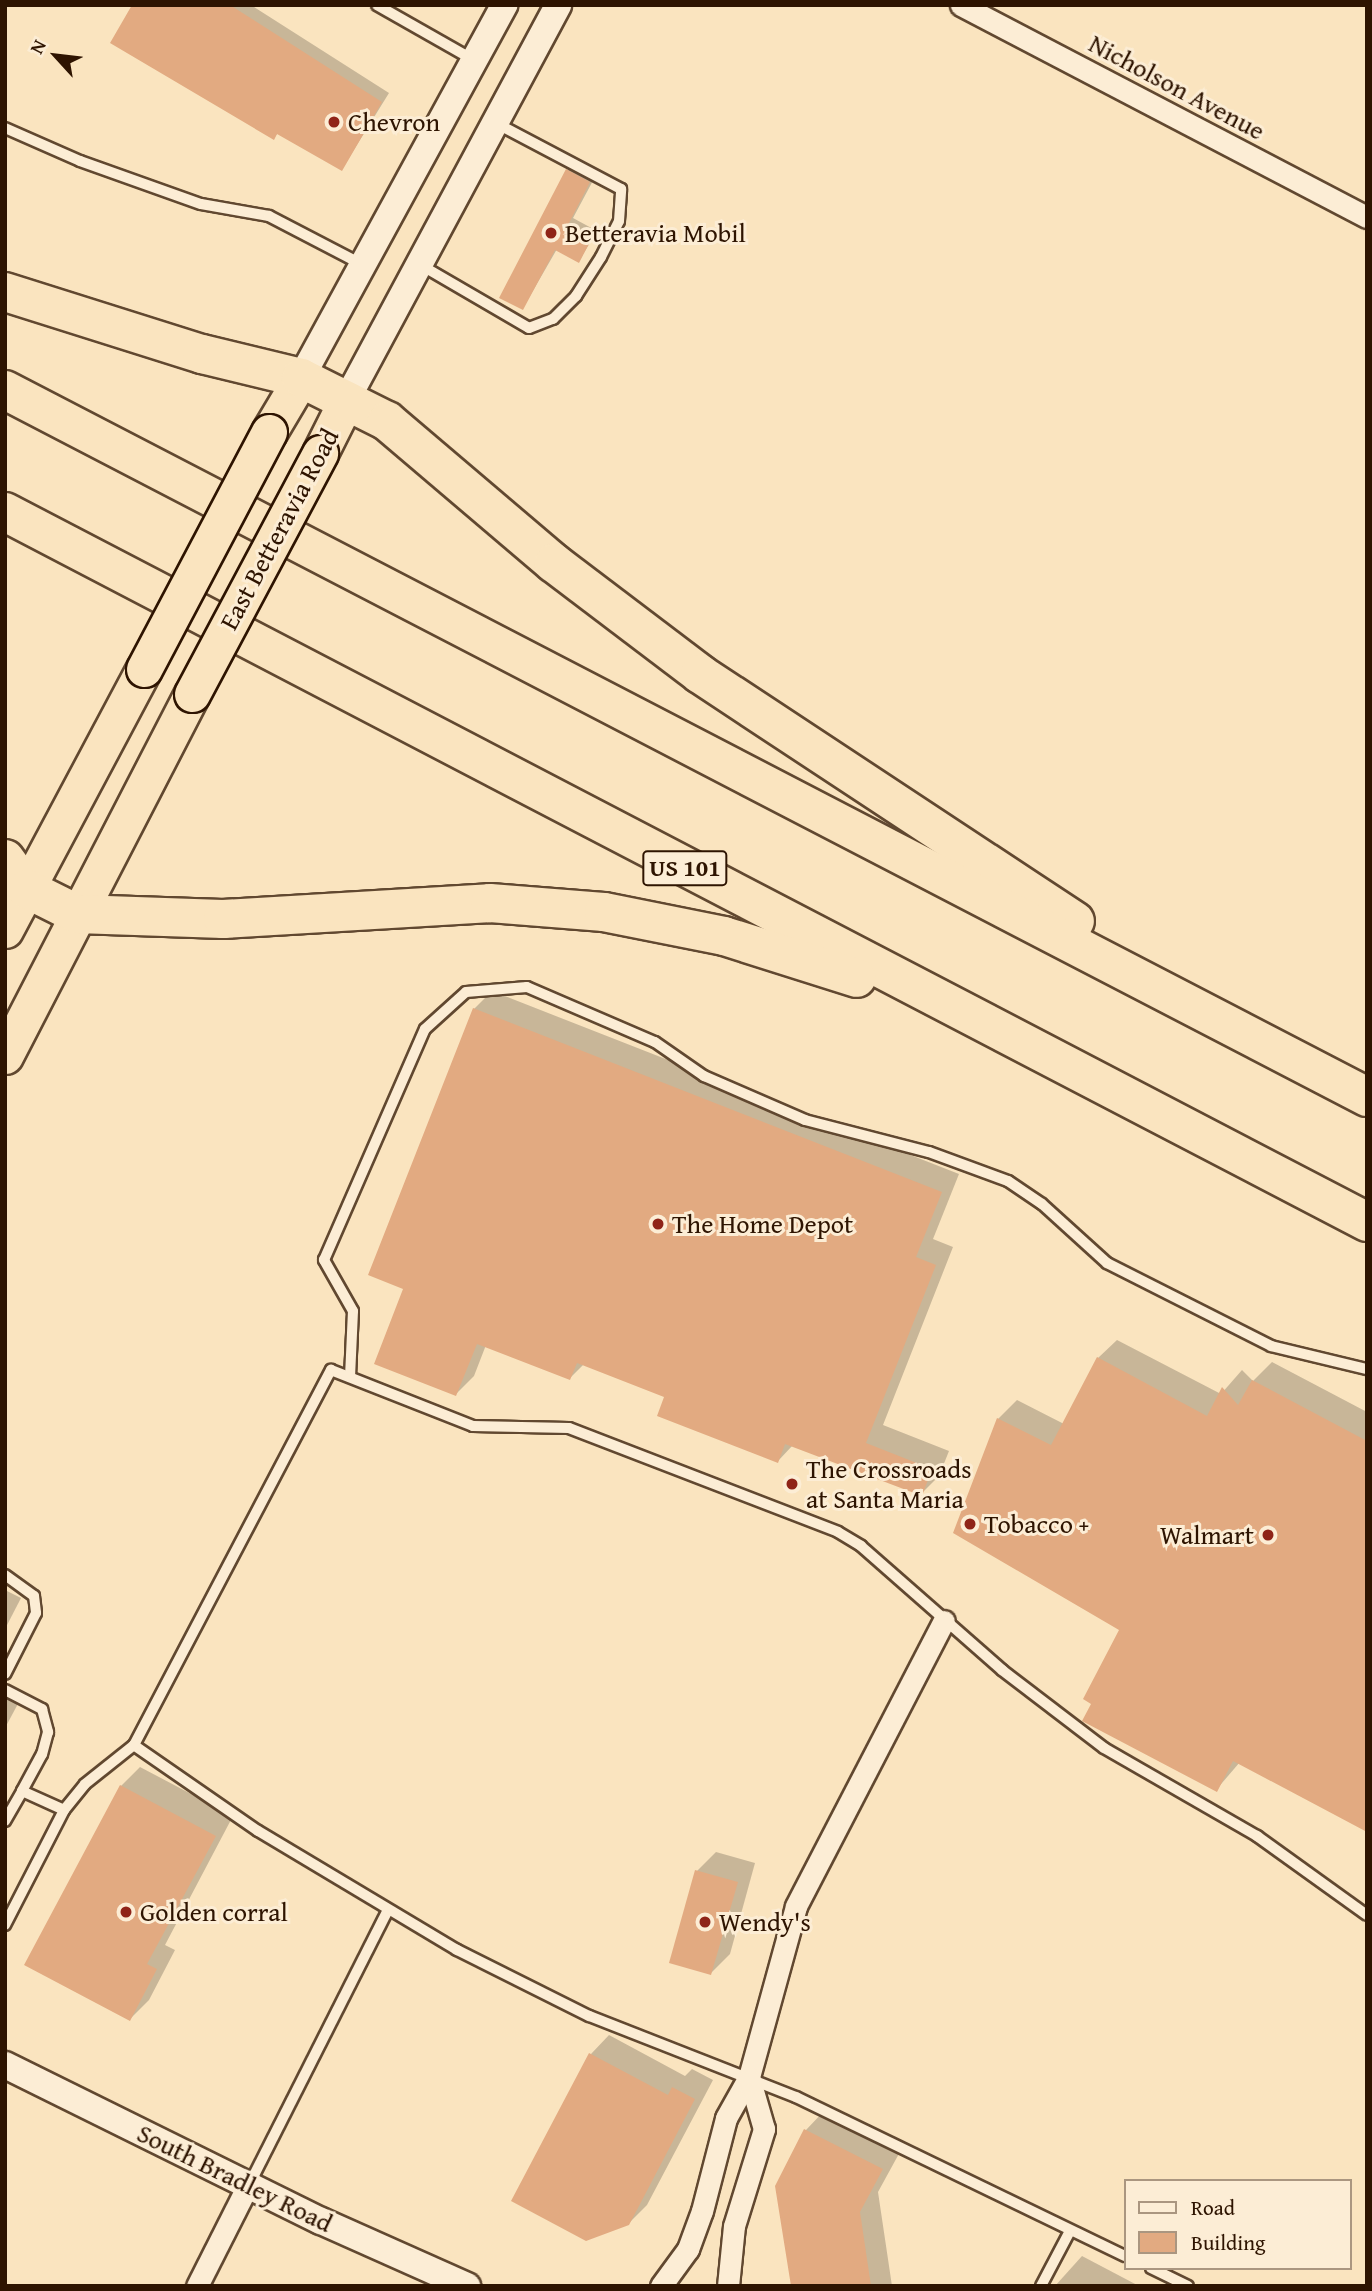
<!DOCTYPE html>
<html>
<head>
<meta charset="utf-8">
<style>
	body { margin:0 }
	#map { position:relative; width:1372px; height:2291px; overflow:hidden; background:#fae4bf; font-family:"Gentium Book Plus",serif }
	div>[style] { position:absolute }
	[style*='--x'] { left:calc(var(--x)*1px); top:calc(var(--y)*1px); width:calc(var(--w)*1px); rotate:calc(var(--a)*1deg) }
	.shadow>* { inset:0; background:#0003 }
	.building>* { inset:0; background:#e2aa81 }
	.roads { filter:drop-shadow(2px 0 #614830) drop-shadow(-2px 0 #614830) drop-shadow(0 2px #614830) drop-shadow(0 -2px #614830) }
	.service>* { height:10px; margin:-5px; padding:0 5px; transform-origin:5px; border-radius:5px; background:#fcedd5 }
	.minor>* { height:21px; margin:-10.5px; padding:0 10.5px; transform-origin:10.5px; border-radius:10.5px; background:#fcedd5 }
	.tertiary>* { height:26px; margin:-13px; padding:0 13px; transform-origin:13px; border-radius:13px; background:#fcedd5 }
	.trunk>* { height:35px; margin:-17.5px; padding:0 17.5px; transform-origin:17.5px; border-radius:17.5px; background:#fae4bf }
	.motorway>* { height:38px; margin:-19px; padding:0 19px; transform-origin:19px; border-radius:19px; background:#fae4bf }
	.bridges { filter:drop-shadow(2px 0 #2e1401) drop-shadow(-2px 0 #2e1401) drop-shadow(0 2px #2e1401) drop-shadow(0 -2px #2e1401) }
	.trunk-bridge>* { height:35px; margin:-17.5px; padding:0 17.5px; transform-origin:17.5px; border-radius:17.5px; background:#fae4bf }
	.dots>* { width:19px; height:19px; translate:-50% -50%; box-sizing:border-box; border:4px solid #fcedd5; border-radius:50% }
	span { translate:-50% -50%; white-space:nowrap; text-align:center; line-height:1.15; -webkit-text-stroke:6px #fcedd5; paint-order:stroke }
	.shield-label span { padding:2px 5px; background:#fcedd5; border:2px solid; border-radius:5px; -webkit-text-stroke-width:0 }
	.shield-label { font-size:24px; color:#2e1401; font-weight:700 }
	.street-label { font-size:26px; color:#2e1401 }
	.poi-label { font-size:26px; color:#2e1401 }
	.left { translate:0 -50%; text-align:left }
	.right { translate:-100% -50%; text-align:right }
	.frame { position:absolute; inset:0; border:7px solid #2e1401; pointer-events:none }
	.legend { position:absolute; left:1124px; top:2179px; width:228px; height:91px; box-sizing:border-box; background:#fcedd5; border:2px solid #aa9680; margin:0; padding:9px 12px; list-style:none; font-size:21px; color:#2e1401 }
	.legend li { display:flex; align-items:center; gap:14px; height:35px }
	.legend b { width:35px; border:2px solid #aa9680 }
	.north { position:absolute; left:21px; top:21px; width:70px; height:70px; -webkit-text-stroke:5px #fcedd5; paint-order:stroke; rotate:297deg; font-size:19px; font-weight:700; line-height:28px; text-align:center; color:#2e1401 }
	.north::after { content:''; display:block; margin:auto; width:24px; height:32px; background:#2e1401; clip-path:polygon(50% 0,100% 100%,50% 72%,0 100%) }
</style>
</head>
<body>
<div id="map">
	<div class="shadow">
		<div style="clip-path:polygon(134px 5px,251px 5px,389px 93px,342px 169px,279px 132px,274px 137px)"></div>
		<div style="clip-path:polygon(574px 163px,596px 175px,573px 218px,597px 231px,579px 261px,557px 249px,523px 308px,568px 170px)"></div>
		<div style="clip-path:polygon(492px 991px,959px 1174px,933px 1239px,953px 1247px,883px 1425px,949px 1451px,939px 1476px,921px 1494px,793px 1445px,778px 1461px,667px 1396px,584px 1364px,570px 1378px,486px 1345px,474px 1376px,456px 1394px,406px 1288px,474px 1009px)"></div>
		<div style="clip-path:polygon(1117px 1340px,1221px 1394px,1242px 1370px,1253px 1381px,1272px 1362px,1367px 1412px,1367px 1830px,1240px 1762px,1216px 1790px,1122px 1629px,955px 1532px,998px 1419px,1017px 1400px,1064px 1424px,1098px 1358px)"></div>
		<div style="clip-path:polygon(5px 1590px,21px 1598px,5px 1629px)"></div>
		<div style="clip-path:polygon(5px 1692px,20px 1700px,5px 1728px)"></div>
		<div style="clip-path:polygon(140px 1767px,233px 1816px,165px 1945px,175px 1950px,149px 2000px,130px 2019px,121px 1786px)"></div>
		<div style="clip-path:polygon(716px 1852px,755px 1863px,730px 1954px,711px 1973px,697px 1871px)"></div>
		<div style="clip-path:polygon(609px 2035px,685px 2076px,692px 2069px,713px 2080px,647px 2205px,628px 2224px,591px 2054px)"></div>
		<div style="clip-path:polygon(824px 2111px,901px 2150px,878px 2192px,892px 2286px,793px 2286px,777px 2186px,806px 2130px)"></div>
		<div style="clip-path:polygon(1082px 2256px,1139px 2286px,1055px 2286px)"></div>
	</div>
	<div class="building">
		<div style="clip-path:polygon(132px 5px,230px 5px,382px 102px,342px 171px,277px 134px,274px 140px,110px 43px)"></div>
		<div style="clip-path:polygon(566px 169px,590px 182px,568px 225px,592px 238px,579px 263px,555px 250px,523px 310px,499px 298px)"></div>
		<div style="clip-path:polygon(473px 1008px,942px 1192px,916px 1257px,936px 1265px,866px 1443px,932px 1469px,922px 1496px,785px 1444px,778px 1463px,657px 1416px,664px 1397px,577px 1363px,570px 1380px,477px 1344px,456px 1396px,374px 1364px,403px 1289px,368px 1275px)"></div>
		<div style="clip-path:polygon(1097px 1357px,1207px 1416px,1222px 1387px,1238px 1405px,1252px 1380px,1367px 1441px,1367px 1832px,1233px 1761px,1217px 1792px,1082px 1721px,1091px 1704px,1083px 1699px,1119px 1630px,953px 1533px,997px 1418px,1051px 1445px)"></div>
		<div style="clip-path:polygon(120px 1785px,216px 1836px,147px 1964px,157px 1969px,130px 2021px,24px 1965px)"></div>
		<div style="clip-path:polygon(695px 1870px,738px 1882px,711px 1975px,669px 1963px)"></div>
		<div style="clip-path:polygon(589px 2053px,668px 2095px,672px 2087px,695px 2099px,629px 2225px,586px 2241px,511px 2201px)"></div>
		<div style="clip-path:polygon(804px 2129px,883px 2169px,860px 2212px,871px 2286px,791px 2286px,775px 2186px)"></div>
	</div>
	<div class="roads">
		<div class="service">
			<div style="--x:377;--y:5;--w:112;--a:29.6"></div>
			<div style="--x:5;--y:128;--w:82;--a:23.7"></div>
			<div style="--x:80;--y:161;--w:128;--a:19.6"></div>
			<div style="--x:201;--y:204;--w:69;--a:10"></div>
			<div style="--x:269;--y:216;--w:106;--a:27.5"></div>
			<div style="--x:419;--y:264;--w:127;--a:30.2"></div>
			<div style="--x:529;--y:328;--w:26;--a:-21"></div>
			<div style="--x:553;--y:319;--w:33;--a:-45"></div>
			<div style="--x:576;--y:296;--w:46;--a:-57.3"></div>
			<div style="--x:601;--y:257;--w:40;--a:-63.4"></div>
			<div style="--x:619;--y:221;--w:32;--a:-86"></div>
			<div style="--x:621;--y:189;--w:141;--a:-152.2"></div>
			<div style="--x:350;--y:1377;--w:66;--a:-87.4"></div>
			<div style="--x:353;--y:1311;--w:59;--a:-119.6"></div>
			<div style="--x:324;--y:1260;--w:252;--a:-66.4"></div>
			<div style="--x:425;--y:1029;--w:55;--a:-42.1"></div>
			<div style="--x:466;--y:992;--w:61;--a:-4.7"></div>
			<div style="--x:527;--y:987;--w:139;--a:23.3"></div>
			<div style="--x:655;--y:1042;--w:60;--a:34.8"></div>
			<div style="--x:704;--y:1076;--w:110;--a:23.5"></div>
			<div style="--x:805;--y:1120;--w:128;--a:14.5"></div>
			<div style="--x:929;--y:1152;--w:84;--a:20.2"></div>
			<div style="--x:1008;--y:1181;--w:41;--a:34.1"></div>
			<div style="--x:1042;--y:1204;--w:88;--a:42.2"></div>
			<div style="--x:1107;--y:1263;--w:184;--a:26.8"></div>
			<div style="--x:1271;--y:1346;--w:99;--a:13.5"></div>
			<div style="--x:5;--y:1575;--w:36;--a:36"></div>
			<div style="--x:34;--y:1596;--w:17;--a:83"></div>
			<div style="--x:36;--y:1613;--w:68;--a:116.9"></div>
			<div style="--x:5;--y:1690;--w:42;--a:27.2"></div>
			<div style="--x:42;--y:1709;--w:24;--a:75"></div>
			<div style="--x:48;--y:1732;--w:23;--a:105"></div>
			<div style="--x:42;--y:1754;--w:42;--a:118.4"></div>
			<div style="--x:5;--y:1821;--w:34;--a:-60"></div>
			<div style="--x:22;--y:1791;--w:46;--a:24.3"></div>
			<div style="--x:5;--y:1925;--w:129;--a:-62.8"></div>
			<div style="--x:64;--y:1810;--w:33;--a:-51"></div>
			<div style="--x:85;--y:1784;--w:63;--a:-38.5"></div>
			<div style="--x:249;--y:2185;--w:308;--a:-63.2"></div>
			<div style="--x:1125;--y:2256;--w:365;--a:-154.2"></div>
			<div style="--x:796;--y:2097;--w:222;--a:-158.6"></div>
			<div style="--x:589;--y:2016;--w:148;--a:-153.4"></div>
			<div style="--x:457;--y:1950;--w:232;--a:-149.1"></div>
			<div style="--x:258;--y:1831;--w:151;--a:-145.3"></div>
			<div style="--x:134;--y:1745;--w:424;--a:-62.3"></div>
			<div style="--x:331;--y:1370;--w:153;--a:21.5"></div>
			<div style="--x:473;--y:1426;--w:96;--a:1.2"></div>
			<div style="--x:569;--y:1428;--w:288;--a:21.1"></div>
			<div style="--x:838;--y:1532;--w:27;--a:31"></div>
			<div style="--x:861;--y:1546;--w:188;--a:41.3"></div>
			<div style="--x:1002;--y:1670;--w:128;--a:37.4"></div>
			<div style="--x:1104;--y:1748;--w:177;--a:29.9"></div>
			<div style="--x:1257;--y:1836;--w:135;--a:35.7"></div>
			<div style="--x:1151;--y:2268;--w:41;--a:25.9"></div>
			<div style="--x:1041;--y:2286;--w:62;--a:-62.2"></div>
		</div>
		<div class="minor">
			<div style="--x:961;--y:5;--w:458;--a:27.6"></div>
			<div style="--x:197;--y:2286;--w:113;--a:-63.2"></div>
			<div style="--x:661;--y:2286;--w:46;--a:-53.9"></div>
			<div style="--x:688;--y:2249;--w:40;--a:-69.8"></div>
			<div style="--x:702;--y:2211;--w:96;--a:-75.5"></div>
			<div style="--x:726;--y:2118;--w:47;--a:-60.7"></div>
			<div style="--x:749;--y:2077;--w:177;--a:-74.6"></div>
			<div style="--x:796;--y:1906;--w:321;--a:-62.6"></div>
			<div style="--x:728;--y:2286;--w:60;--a:-84.3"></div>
			<div style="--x:734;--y:2226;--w:102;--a:-72.8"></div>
			<div style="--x:764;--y:2129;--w:54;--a:-106.1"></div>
		</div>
		<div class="tertiary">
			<div style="--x:301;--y:378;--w:425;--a:-61.4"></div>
			<div style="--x:347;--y:399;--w:447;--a:-61.8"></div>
			<div style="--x:5;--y:2065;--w:352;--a:26.3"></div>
			<div style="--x:321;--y:2221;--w:160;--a:24"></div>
		</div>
		<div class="trunk">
			<div style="--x:269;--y:432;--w:63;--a:-59.3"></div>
			<div style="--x:320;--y:453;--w:60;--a:-63.4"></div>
			<div style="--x:5;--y:930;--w:296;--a:-62"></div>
			<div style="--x:5;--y:1056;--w:407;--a:-62.7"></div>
		</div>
		<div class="motorway">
			<div style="--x:5;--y:292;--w:207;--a:17.5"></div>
			<div style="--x:202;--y:354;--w:102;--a:13.6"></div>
			<div style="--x:301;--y:378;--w:96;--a:26.6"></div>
			<div style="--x:387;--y:421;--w:219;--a:40.4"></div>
			<div style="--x:554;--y:563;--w:183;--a:37.2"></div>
			<div style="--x:700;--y:674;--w:449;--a:33.4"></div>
			<div style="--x:5;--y:390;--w:1535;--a:27.43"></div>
			<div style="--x:5;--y:512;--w:1536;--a:27.53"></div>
			<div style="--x:5;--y:859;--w:37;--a:54"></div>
			<div style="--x:27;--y:889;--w:56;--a:26.6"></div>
			<div style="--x:77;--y:914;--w:146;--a:2"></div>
			<div style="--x:223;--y:919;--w:267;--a:-3.4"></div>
			<div style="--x:490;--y:903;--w:114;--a:4.5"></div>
			<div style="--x:604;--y:912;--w:122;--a:11.3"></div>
			<div style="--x:724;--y:936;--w:139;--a:17.5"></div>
		</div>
	</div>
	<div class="bridges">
		<div class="trunk-bridge">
			<div style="--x:144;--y:669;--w:268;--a:-62.2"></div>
			<div style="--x:192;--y:694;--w:273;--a:-62"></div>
		</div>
	</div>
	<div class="dots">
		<div style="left:334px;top:122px;background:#8f2418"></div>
		<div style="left:551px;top:233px;background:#8f2418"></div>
		<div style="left:658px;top:1224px;background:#8f2418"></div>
		<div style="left:792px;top:1484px;background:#8f2418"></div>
		<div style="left:970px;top:1524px;background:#8f2418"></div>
		<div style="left:1268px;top:1535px;background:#8f2418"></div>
		<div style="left:126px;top:1912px;background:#8f2418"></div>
		<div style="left:705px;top:1922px;background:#8f2418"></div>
	</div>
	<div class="shield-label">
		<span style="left:685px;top:868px">US 101</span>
	</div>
	<div class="street-label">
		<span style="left:1177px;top:87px;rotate:28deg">Nicholson Avenue</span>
		<span style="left:279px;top:529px;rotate:-62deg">East Betteravia Road</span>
		<span style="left:235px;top:2178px;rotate:26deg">South Bradley Road</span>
	</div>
	<div class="poi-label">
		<span class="left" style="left:348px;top:122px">Chevron</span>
		<span class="left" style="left:565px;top:233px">Betteravia Mobil</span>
		<span class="left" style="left:672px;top:1224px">The Home Depot</span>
		<span class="left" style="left:806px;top:1484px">The Crossroads<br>at Santa Maria</span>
		<span class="left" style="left:984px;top:1524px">Tobacco +</span>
		<span class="right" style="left:1254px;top:1535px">Walmart</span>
		<span class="left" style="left:140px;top:1912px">Golden corral</span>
		<span class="left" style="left:719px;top:1922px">Wendy's</span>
	</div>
	<div class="frame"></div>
	<ul class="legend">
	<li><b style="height:9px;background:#fcedd5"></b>Road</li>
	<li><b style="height:19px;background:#e2aa81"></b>Building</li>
	</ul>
	<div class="north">N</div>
</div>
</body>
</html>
